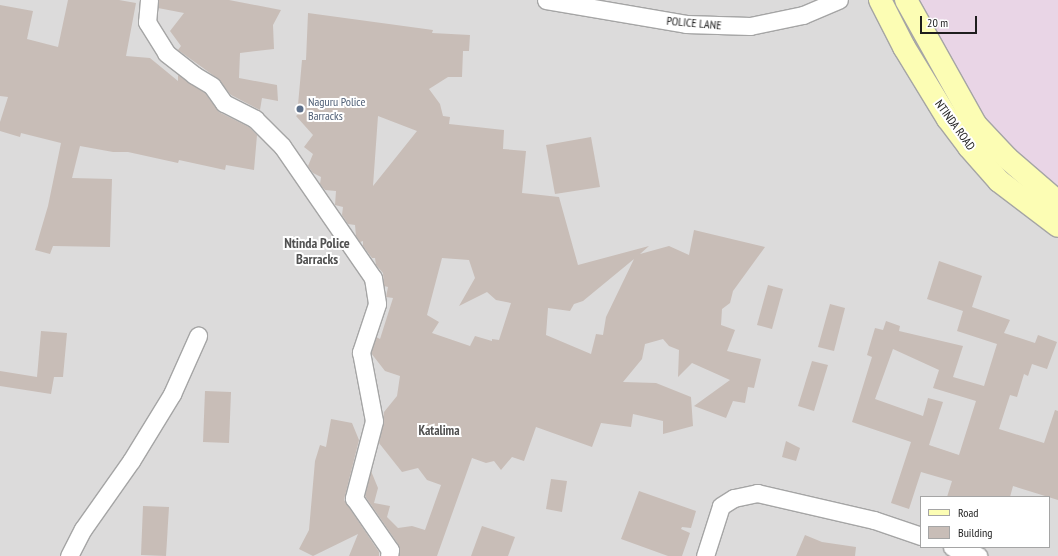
<!DOCTYPE html>
<html>
<head>
<meta charset="utf-8">
<style>
	body { margin:0 }
	#map { position:relative; width:1058px; height:556px; overflow:hidden; background:#f0ebe4; font-family:"PT Sans Narrow",sans-serif }
	div>[style] { position:absolute }
	[style*='--x'] { left:calc(var(--x)*1px); top:calc(var(--y)*1px); width:calc(var(--w)*1px); rotate:calc(var(--a)*1deg) }
	.residential>* { inset:0; background:#dcdbdb }
	.industrial>* { inset:0; background:#e9d5e6 }
	.building>* { inset:0; background:#c8bdb7 }
	.roads { filter:drop-shadow(1px 0 #a5a5a5) drop-shadow(-1px 0 #a5a5a5) drop-shadow(0 1px #a5a5a5) drop-shadow(0 -1px #a5a5a5) }
	.street>* { height:17px; margin:-8.5px; padding:0 8.5px; transform-origin:8.5px; border-radius:8.5px; background:#fff }
	.secondary>* { height:22px; margin:-11px; padding:0 11px; transform-origin:11px; border-radius:11px; background:#fcfdb4 }
	.dots>* { width:11px; height:11px; translate:-50% -50%; box-sizing:border-box; border:2px solid #fff; border-radius:50% }
	span { translate:-50% -50%; white-space:nowrap; text-align:center; line-height:1.15; -webkit-text-stroke:4px #fff; paint-order:stroke }
	.street-label { font-size:12px; color:#1e1e1e }
	.service-label { font-size:12px; color:#4e5e75 }
	.left { translate:0 -50%; text-align:left }
	.neighbourhood-label { font-size:13px; color:#515151; font-weight:700 }
	.quarter-label { font-size:14px; color:#515151; font-weight:700 }
	.legend { position:absolute; left:920px; top:496px; width:130px; height:52px; box-sizing:border-box; background:#fff; border:1px solid #a5a5a5; margin:0; padding:5px 7px; list-style:none; font-size:12px; color:#1e1e1e }
	.legend li { display:flex; align-items:center; gap:8px; height:20px }
	.legend b { width:20px; border:1px solid #a5a5a5 }
	.scale { position:absolute; left:920px; top:16px; width:57px; height:18px; box-sizing:border-box; border:2px solid #1e1e1e; border-top:0; padding-left:5px; font-size:12px; line-height:14px; white-space:nowrap; color:#1e1e1e; -webkit-text-stroke:3px #fff; paint-order:stroke }
</style>
</head>
<body>
<div id="map">
	<div class="residential">
		<div style="clip-path:polygon(evenodd,0 0,1058px 0,1058px 556px,0 556px,0 0,921px 497px,1049px 497px,1049px 547px,921px 547px,921px 497px)"></div>
	</div>
	<div class="industrial">
		<div style="clip-path:polygon(918px 0,1058px 0,1058px 187px,1032px 172px,988px 129px)"></div>
	</div>
	<div class="building">
		<div style="clip-path:polygon(68px 0,119px 0,136px 3px,126px 56px,150px 58px,178px 81px,178px 75px,205px 93px,219px 112px,249px 127px,257px 135px,254px 170px,226px 165px,225px 170px,179px 160px,178px 163px,128px 152px,113px 152px,80px 146px,72px 178px,112px 179px,110px 247px,53px 246px,50px 254px,35px 250px,48px 206px,61px 143px,21px 133px,20px 137px,0 131px,0 122px,8px 97px,0 96px,0 5px,33px 11px,27px 39px,58px 47px)"></div>
		<div style="clip-path:polygon(159px 0,229px 0,281px 10px,273px 25px,274px 49px,240px 53px,239px 78px,277px 85px,278px 101px,262px 98px,260px 110px,231px 95px,217px 78px,178px 50px,181px 46px,170px 31px,184px 13px,158px 8px)"></div>
		<div style="clip-path:polygon(evenodd,308px 13px,433px 30px,432px 33px,470px 35px,469px 51px,463px 51px,462px 77px,448px 77px,429px 89px,440px 104px,443px 116px,450px 117px,449px 124px,504px 130px,503px 149px,526px 151px,522px 193px,559px 197px,578px 265px,649px 246px,640px 254px,669px 246px,689px 255px,694px 230px,765px 247px,733px 291px,730px 303px,722px 309px,721px 325px,735px 330px,727px 351px,761px 359px,754px 388px,748px 387px,745px 403px,733px 401px,726px 418px,694px 406px,730px 380px,692px 363px,678px 377px,679px 350px,669px 346px,663px 339px,645px 344px,642px 359px,623px 382px,656px 383px,691px 397px,693px 426px,663px 434px,663px 421px,633px 414px,631px 427px,601px 423px,592px 447px,536px 427px,524px 461px,512px 457px,501px 470px,494px 461px,486px 463px,472px 458px,437px 556px,399px 556px,398px 544px,365px 496px,371px 471px,378px 488px,374px 503px,390px 506px,387px 517px,398px 528px,412px 526px,425px 530px,441px 485px,427px 480px,418px 468px,402px 472px,379px 443px,384px 412px,397px 396px,400px 376px,385px 371px,371px 353px,376px 337px,380px 339px,393px 298px,386px 297px,388px 287px,384px 286px,383px 273px,376px 265px,375px 258px,372px 258px,363px 246px,363px 241px,360px 242px,356px 236px,355px 225px,348px 224px,342px 215px,343px 207px,335px 205px,336px 191px,325px 190px,320px 184px,321px 177px,313px 173px,308px 166px,313px 154px,304px 147px,313px 135px,296px 116px,306px 107px,298px 105px,302px 60px,306px 60px,308px 13px,378px 116px,417px 131px,373px 186px,378px 116px,308px 13px,442px 258px,469px 260px,475px 278px,459px 306px,487px 292px,496px 300px,511px 303px,499px 340px,492px 339px,492px 341px,475px 336px,470px 346px,432px 333px,439px 322px,427px 315px,442px 258px,308px 13px,634px 259px,606px 317px,603px 335px,596px 334px,591px 354px,546px 335px,548px 308px,570px 311px,574px 304px,583px 301px,634px 259px)"></div>
		<div style="clip-path:polygon(591px 137px,600px 187px,555px 194px,546px 145px)"></div>
		<div style="clip-path:polygon(evenodd,939px 261px,982px 276px,972px 307px,1010px 320px,1004px 333px,1035px 343px,1038px 335px,1057px 342px,1047px 369px,1032px 364px,1028px 376px,1024px 374px,1017px 397px,1010px 395px,999px 429px,1044px 443px,1055px 410px,1058px 411px,1058px 500px,1013px 486px,1010px 497px,947px 497px,952px 481px,921px 472px,909px 509px,891px 503px,911px 442px,852px 422px,872px 357px,867px 355px,875px 328px,883px 330px,886px 321px,900px 326px,899px 331px,963px 346px,953px 377px,984px 386px,997px 344px,957px 331px,963px 311px,927px 299px,939px 261px,893px 349px,939px 370px,933px 388px,976px 401px,959px 455px,929px 445px,943px 402px,928px 398px,923px 416px,875px 399px,893px 349px)"></div>
		<div style="clip-path:polygon(768px 285px,783px 289px,772px 329px,757px 325px)"></div>
		<div style="clip-path:polygon(830px 304px,845px 308px,834px 351px,818px 347px)"></div>
		<div style="clip-path:polygon(41px 331px,67px 333px,63px 377px,54px 377px,51px 394px,0 386px,0 371px,37px 377px)"></div>
		<div style="clip-path:polygon(812px 361px,828px 365px,814px 411px,798px 406px)"></div>
		<div style="clip-path:polygon(205px 391px,231px 392px,229px 443px,203px 442px)"></div>
		<div style="clip-path:polygon(331px 419px,352px 423px,359px 440px,344px 500px,379px 552px,379px 556px,349px 556px,358px 534px,313px 556px,299px 549px,309px 530px,315px 461px,320px 445px,326px 447px)"></div>
		<div style="clip-path:polygon(786px 441px,800px 448px,796px 461px,782px 457px)"></div>
		<div style="clip-path:polygon(551px 479px,567px 481px,562px 512px,546px 509px)"></div>
		<div style="clip-path:polygon(639px 491px,696px 511px,691px 528px,682px 527px,681px 529px,690px 533px,682px 556px,668px 556px,621px 539px)"></div>
		<div style="clip-path:polygon(143px 506px,169px 507px,166px 556px,141px 555px)"></div>
		<div style="clip-path:polygon(482px 526px,515px 537px,508px 556px,471px 556px)"></div>
		<div style="clip-path:polygon(805px 535px,822px 542px,856px 547px,855px 556px,796px 556px)"></div>
	</div>
	<div class="roads">
		<div class="street">
			<div style="--x:149;--y:0;--w:22;--a:95"></div>
			<div style="--x:147;--y:22;--w:36;--a:58"></div>
			<div style="--x:166;--y:53;--w:36;--a:38"></div>
			<div style="--x:194;--y:75;--w:21;--a:31"></div>
			<div style="--x:212;--y:86;--w:21;--a:55"></div>
			<div style="--x:224;--y:103;--w:35;--a:27"></div>
			<div style="--x:255;--y:119;--w:38;--a:45"></div>
			<div style="--x:282;--y:146;--w:160;--a:55.4"></div>
			<div style="--x:373;--y:278;--w:26;--a:81"></div>
			<div style="--x:377;--y:304;--w:51;--a:108.4"></div>
			<div style="--x:361;--y:352;--w:70;--a:79.3"></div>
			<div style="--x:374;--y:421;--w:80;--a:104.6"></div>
			<div style="--x:354;--y:498;--w:63;--a:55.3"></div>
			<div style="--x:390;--y:550;--w:6;--a:99"></div>
			<div style="--x:546;--y:0;--w:142;--a:9.7"></div>
			<div style="--x:686;--y:24;--w:64;--a:1.8"></div>
			<div style="--x:750;--y:26;--w:54;--a:-11.7"></div>
			<div style="--x:803;--y:15;--w:39;--a:-23"></div>
			<div style="--x:952;--y:547;--w:28;--a:19"></div>
			<div style="--x:69;--y:556;--w:30;--a:-63"></div>
			<div style="--x:83;--y:529;--w:83;--a:-54.8"></div>
			<div style="--x:131;--y:461;--w:79;--a:-58.5"></div>
			<div style="--x:172;--y:394;--w:64;--a:-65.9"></div>
			<div style="--x:705;--y:556;--w:52;--a:-72.3"></div>
			<div style="--x:721;--y:506;--w:15;--a:-32"></div>
			<div style="--x:734;--y:498;--w:24;--a:-12"></div>
			<div style="--x:757;--y:493;--w:120;--a:13"></div>
			<div style="--x:874;--y:520;--w:50;--a:18.8"></div>
		</div>
		<div class="secondary">
			<div style="--x:880;--y:0;--w:53;--a:62.9"></div>
			<div style="--x:904;--y:47;--w:84;--a:58.6"></div>
			<div style="--x:948;--y:119;--w:35;--a:53"></div>
			<div style="--x:969;--y:147;--w:45;--a:48.6"></div>
			<div style="--x:999;--y:181;--w:74;--a:37.3"></div>
			<div style="--x:906;--y:0;--w:143;--a:60.8"></div>
			<div style="--x:976;--y:125;--w:45;--a:46.8"></div>
			<div style="--x:1007;--y:158;--w:67;--a:40.8"></div>
		</div>
	</div>
	<div class="dots">
		<div style="left:300px;top:109px;background:#5c6f8a"></div>
	</div>
	<div class="street-label">
		<span style="left:694px;top:23px;rotate:5deg">POLICE LANE</span>
		<span style="left:955px;top:125px;rotate:54deg">NTINDA ROAD</span>
	</div>
	<div class="service-label">
		<span class="left" style="left:308px;top:109px">Naguru Police<br>Barracks</span>
	</div>
	<div class="neighbourhood-label">
		<span style="left:439px;top:431px">Katalima</span>
	</div>
	<div class="quarter-label">
		<span style="left:317px;top:251px">Ntinda Police<br>Barracks</span>
	</div>
	<ul class="legend">
	<li><b style="height:5px;background:#fcfdb4"></b>Road</li>
	<li><b style="height:11px;background:#c8bdb7"></b>Building</li>
	</ul>
	<div class="scale">20 m</div>
</div>
</body>
</html>
